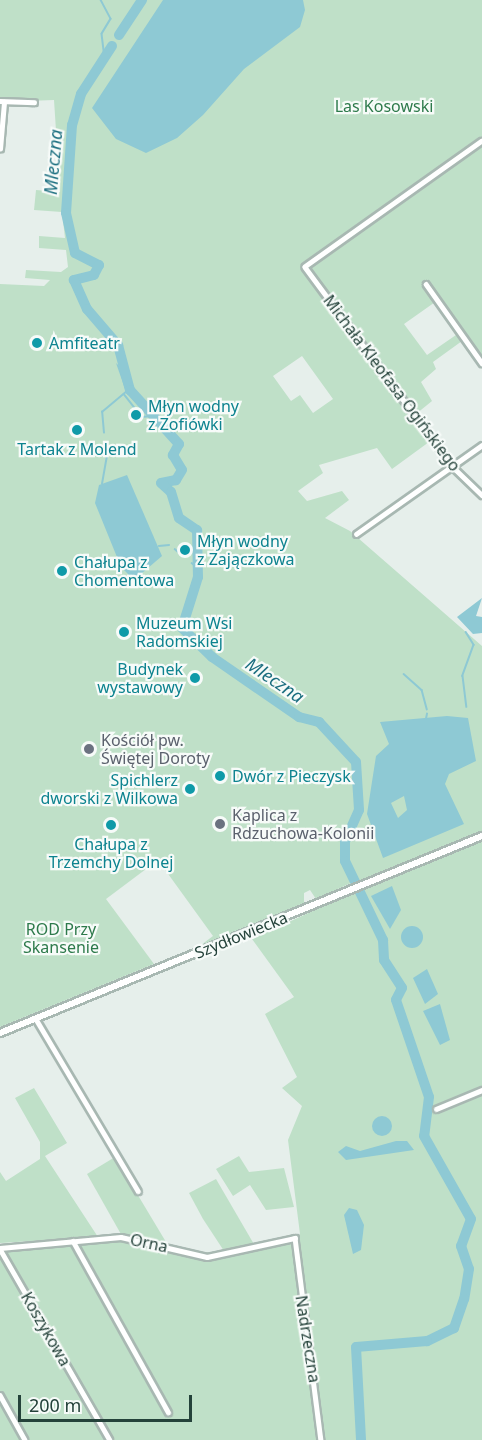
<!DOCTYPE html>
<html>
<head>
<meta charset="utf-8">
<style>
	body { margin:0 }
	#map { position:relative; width:482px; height:1440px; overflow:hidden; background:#e6efeb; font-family:"Noto Sans",sans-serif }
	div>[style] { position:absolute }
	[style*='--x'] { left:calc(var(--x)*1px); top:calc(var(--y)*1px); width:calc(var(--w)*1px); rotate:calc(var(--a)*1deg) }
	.green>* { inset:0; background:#bfe0c8 }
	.water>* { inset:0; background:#8ec9d4 }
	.round { border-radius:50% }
	.stream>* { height:1.5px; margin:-0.75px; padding:0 0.75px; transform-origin:0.75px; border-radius:0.75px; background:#8ec9d4 }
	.river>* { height:10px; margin:-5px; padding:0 5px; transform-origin:5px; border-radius:5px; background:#8ec9d4 }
	.roads { filter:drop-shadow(2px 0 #a8b8b2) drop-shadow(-2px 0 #a8b8b2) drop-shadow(0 2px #a8b8b2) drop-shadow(0 -2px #a8b8b2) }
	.street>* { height:4.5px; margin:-2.25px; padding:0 2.25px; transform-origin:2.25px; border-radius:2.25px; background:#fff }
	.secondary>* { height:6px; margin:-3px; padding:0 3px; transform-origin:3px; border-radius:3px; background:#fff }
	.dots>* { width:16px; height:16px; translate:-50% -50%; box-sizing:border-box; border:3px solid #f7fbf9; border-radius:50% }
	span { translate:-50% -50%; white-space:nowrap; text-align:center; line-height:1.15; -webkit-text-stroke:4.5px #f7fbf9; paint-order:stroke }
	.park-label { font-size:16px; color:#2d7a4b }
	.culture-label { font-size:16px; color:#0d838f }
	.left { translate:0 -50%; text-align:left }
	.right { translate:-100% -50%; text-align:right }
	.street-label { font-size:16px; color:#24423a }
	.worship-label { font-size:16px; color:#5b616d }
	.water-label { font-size:18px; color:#1c6f80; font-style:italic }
	.scale { position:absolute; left:18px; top:1395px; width:174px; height:27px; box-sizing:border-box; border:3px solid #24423a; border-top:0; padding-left:8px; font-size:18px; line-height:21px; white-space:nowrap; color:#24423a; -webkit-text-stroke:4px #f7fbf9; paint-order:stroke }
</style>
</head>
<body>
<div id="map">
	<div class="green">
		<div style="clip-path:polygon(evenodd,0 0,482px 0,482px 359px,438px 300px,404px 324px,427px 355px,456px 335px,462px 341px,433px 362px,436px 369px,421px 382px,432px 401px,416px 414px,398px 388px,394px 391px,429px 442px,392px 469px,377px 448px,319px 465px,323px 473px,298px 491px,307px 501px,342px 491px,349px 500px,325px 518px,350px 531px,482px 646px,482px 1440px,0 1440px,0 1249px,124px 1240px,209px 1260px,294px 1241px,300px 1234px,288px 1140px,302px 1106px,282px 1088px,297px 1077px,265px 1014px,294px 997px,252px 939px,354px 892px,351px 883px,316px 899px,310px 890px,304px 893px,304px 903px,201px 945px,213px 936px,158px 860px,106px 899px,154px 964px,0 1027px,0 284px,44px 286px,50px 280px,25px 278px,26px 270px,61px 272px,68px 267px,66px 250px,39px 248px,39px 236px,65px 238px,62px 212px,34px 210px,36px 190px,60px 192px,54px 100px,0 102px,0 0,302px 356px,333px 399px,313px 413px,300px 395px,291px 401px,273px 376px,302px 356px)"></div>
		<div style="clip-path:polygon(34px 1088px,67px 1143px,45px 1156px,98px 1237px,0 1243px,0 1172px,6px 1181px,40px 1159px,40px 1142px,15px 1098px)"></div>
		<div style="clip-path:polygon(239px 1156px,249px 1172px,284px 1168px,294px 1207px,266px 1210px,250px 1185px,233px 1196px,216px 1169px)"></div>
		<div style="clip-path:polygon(115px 1157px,166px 1242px,166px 1243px,122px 1236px,87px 1174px)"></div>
		<div style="clip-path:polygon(216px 1179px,255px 1246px,224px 1251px,203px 1219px,189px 1193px)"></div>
	</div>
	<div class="water">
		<div style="clip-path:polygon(163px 0,303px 0,305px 10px,300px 27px,244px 69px,203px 115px,177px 138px,146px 153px,116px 139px,92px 108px)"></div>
		<div style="clip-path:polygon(116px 363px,128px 374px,135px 398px,125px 389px)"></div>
		<div style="clip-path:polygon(127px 475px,162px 556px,134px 580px,121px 567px,95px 503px,99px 485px)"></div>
		<div style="clip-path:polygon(482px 598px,476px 616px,482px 617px,482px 633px,473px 634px,457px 617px)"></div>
		<div style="clip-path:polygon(evenodd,447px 716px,468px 718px,476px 761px,449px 774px,445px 784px,464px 824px,383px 858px,367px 814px,376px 756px,389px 744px,380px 722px,447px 716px,404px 796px,407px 810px,398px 818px,391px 803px,404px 796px)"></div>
		<div style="clip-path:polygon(392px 886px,401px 910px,390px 929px,371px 896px)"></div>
		<div class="round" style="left:401px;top:926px;width:22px;height:22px"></div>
		<div style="clip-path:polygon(427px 969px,438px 994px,425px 1004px,413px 978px)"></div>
		<div style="clip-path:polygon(440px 1004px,450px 1040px,440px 1045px,423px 1011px)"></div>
		<div class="round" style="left:372px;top:1116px;width:20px;height:20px"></div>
		<div style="clip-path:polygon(396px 1141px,407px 1141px,414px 1150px,346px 1160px,338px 1152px,346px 1146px,360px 1151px)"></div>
		<div style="clip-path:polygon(349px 1208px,357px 1210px,364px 1225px,361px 1250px,353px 1254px,344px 1215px)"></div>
	</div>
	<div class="stream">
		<div style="--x:101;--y:0;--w:21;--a:62"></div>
		<div style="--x:111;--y:19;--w:17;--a:121"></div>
		<div style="--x:102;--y:34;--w:23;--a:83"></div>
		<div style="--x:124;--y:394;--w:23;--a:52"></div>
		<div style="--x:142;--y:417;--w:9;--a:-6"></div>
		<div style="--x:104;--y:433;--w:21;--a:-95"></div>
		<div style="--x:102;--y:412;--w:31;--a:-40"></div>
		<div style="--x:102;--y:484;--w:36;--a:-80"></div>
		<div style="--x:159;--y:546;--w:10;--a:-6"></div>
		<div style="--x:175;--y:549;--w:11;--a:41"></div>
		<div style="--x:192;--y:563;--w:8;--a:40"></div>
		<div style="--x:466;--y:632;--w:15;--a:58"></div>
		<div style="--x:474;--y:645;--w:33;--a:110"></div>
		<div style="--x:463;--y:676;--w:31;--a:83"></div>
		<div style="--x:404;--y:674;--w:24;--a:42"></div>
		<div style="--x:422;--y:690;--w:20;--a:75"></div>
		<div style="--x:426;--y:719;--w:5;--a:-79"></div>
	</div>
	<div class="river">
		<div style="--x:119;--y:35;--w:42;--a:-56.7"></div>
		<div style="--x:112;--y:46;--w:57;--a:122.9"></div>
		<div style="--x:81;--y:94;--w:32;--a:106"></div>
		<div style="--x:72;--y:125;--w:88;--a:93.9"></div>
		<div style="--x:66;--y:213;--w:41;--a:77.3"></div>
		<div style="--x:75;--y:253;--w:27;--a:27"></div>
		<div style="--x:99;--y:265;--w:11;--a:117"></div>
		<div style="--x:94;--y:275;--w:21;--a:166"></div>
		<div style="--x:74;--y:280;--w:32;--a:66"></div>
		<div style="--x:87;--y:309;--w:48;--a:49.3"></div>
		<div style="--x:118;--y:345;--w:47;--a:75.1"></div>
		<div style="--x:130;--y:390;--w:73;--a:47.8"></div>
		<div style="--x:179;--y:444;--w:13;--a:119"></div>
		<div style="--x:173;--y:455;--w:17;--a:59"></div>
		<div style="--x:182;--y:470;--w:12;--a:121"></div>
		<div style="--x:176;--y:480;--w:15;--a:169"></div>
		<div style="--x:161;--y:483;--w:13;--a:42"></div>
		<div style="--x:171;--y:492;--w:27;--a:73"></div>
		<div style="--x:179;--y:518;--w:22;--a:34"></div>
		<div style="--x:197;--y:530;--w:47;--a:88.8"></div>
		<div style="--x:198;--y:577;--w:53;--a:107.4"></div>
		<div style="--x:182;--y:628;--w:42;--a:44"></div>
		<div style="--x:212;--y:657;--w:106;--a:34.6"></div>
		<div style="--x:299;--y:717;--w:21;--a:14"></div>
		<div style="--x:319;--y:722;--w:54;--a:47.2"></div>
		<div style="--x:356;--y:762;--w:48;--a:86.4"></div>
		<div style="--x:359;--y:810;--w:34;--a:114"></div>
		<div style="--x:345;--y:841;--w:20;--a:90"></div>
		<div style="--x:345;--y:861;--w:88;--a:64.3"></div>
		<div style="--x:383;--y:940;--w:20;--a:87"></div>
		<div style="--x:384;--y:960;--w:33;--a:57"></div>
		<div style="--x:402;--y:988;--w:13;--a:117"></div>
		<div style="--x:396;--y:1000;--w:102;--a:71.2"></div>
		<div style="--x:429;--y:1097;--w:39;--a:97"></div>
		<div style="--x:424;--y:1136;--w:95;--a:60.5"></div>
		<div style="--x:471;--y:1219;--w:29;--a:110"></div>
		<div style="--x:461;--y:1246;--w:24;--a:71"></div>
		<div style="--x:469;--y:1269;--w:30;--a:99"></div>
		<div style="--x:464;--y:1299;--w:31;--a:109"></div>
		<div style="--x:454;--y:1328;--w:30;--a:154"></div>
		<div style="--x:427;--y:1341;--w:71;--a:175.2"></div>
		<div style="--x:356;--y:1347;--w:93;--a:86.9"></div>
	</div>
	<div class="roads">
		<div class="street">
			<div style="--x:0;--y:101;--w:34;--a:2"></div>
			<div style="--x:482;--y:141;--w:217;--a:144.6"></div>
			<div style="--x:305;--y:267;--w:247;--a:53.5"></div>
			<div style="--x:452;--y:466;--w:42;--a:44"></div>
			<div style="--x:0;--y:149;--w:47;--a:-85.1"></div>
			<div style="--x:426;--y:284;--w:97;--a:54.7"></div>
			<div style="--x:356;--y:534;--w:154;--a:-35.2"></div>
			<div style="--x:36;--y:1019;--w:200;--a:59.3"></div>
			<div style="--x:436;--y:1109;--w:50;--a:-22.4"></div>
			<div style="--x:73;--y:1241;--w:196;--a:60.9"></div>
			<div style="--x:0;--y:1248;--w:121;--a:-5.2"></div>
			<div style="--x:121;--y:1237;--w:88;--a:13.1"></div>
			<div style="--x:207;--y:1257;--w:90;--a:-12.2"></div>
			<div style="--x:295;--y:1238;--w:204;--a:82.7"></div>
			<div style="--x:0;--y:1249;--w:220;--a:60.1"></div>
			<div style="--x:0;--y:1395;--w:51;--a:60.9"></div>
		</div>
		<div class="secondary">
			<div style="--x:0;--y:1033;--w:521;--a:-22.23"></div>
		</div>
	</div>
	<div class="dots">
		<div style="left:37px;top:343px;background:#0f9aa8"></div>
		<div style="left:136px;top:415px;background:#0f9aa8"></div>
		<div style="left:77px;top:430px;background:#0f9aa8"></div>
		<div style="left:185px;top:550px;background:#0f9aa8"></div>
		<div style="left:62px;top:571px;background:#0f9aa8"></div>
		<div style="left:124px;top:632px;background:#0f9aa8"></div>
		<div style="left:195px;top:678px;background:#0f9aa8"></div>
		<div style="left:89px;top:749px;background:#6b7280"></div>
		<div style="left:220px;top:776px;background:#0f9aa8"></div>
		<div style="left:190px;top:789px;background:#0f9aa8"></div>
		<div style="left:220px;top:824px;background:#6b7280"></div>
		<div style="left:111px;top:825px;background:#0f9aa8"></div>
	</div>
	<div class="park-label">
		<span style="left:384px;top:106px">Las Kosowski</span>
		<span style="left:61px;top:938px">ROD Przy<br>Skansenie</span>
	</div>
	<div class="culture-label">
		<span class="left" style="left:49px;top:343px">Amfiteatr</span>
		<span class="left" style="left:148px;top:415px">Młyn wodny<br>z Zofiówki</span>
		<span style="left:77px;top:449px">Tartak z Molend</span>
		<span class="left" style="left:197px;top:550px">Młyn wodny<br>z Zajączkowa</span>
		<span class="left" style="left:74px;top:571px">Chałupa z<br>Chomentowa</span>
		<span class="left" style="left:136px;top:632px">Muzeum Wsi<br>Radomskiej</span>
		<span class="right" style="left:183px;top:678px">Budynek<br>wystawowy</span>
		<span class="left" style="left:232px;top:776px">Dwór z Pieczysk</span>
		<span class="right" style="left:178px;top:789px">Spichlerz<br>dworski z Wilkowa</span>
		<span style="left:111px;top:853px">Chałupa z<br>Trzemchy Dolnej</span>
	</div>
	<div class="street-label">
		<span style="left:392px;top:383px;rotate:53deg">Michała Kleofasa Ogińskiego</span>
		<span style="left:241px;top:935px;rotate:-22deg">Szydłowiecka</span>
		<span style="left:149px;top:1243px;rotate:12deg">Orna</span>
		<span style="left:46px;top:1329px;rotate:60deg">Koszykowa</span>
		<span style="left:308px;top:1339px;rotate:81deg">Nadrzeczna</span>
	</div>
	<div class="worship-label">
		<span class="left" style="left:101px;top:749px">Kościół pw.<br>Świętej Doroty</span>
		<span class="left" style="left:232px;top:824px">Kaplica z<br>Rdzuchowa-Kolonii</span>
	</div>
	<div class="water-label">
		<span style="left:53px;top:162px;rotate:-85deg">Mleczna</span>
		<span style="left:275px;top:680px;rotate:34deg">Mleczna</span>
	</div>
	<div class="scale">200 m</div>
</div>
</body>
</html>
